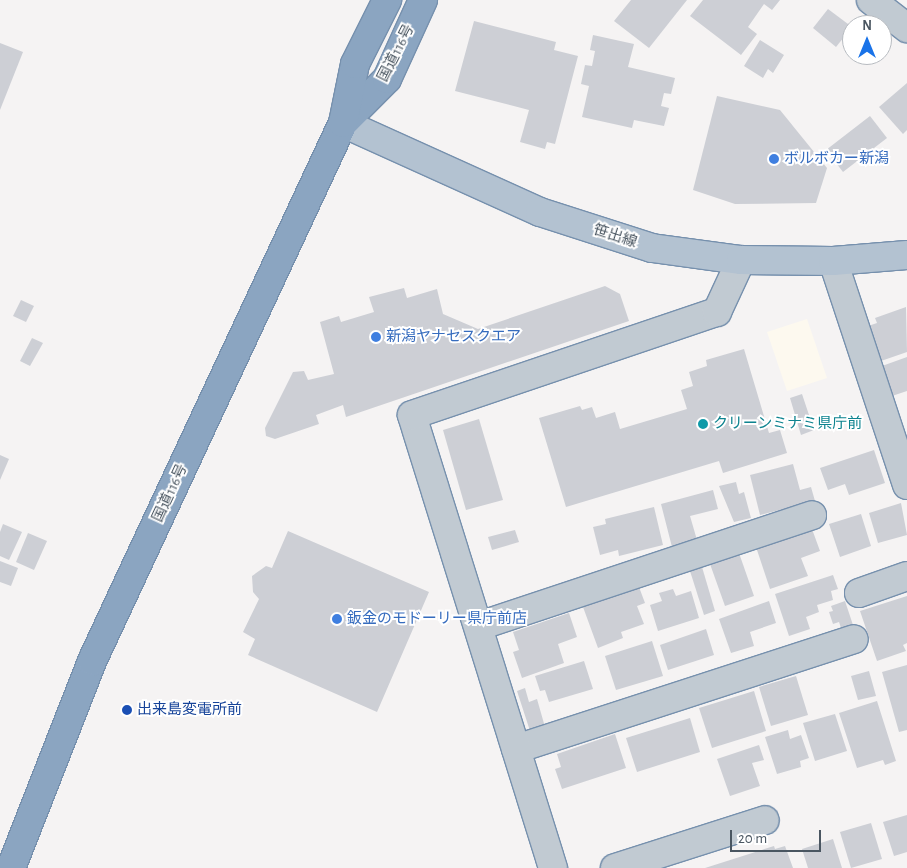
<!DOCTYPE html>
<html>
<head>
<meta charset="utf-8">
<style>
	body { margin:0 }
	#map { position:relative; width:907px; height:868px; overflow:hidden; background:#f5f3f3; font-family:"Alegreya Sans","Noto Sans JP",sans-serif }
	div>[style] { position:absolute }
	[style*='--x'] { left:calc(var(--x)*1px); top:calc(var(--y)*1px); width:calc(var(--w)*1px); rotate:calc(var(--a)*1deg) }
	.commercial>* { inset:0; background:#fdf9ef }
	.building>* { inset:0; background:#cdcfd5 }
	.roads { filter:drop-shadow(1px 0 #7690ad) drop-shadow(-1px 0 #7690ad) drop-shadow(0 1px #7690ad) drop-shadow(0 -1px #7690ad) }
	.street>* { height:28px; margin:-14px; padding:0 14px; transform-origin:14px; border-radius:14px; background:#c1cad2 }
	.primary>* { height:28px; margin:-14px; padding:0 14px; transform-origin:14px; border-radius:14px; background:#b3c2d1 }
	.highway>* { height:28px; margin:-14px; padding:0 14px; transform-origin:14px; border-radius:14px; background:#8ba5c1 }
	.dots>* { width:14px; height:14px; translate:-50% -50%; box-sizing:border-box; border:2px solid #fff; border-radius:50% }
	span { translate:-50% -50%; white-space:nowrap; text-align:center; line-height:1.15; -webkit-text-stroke:4px #fff; paint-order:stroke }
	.street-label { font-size:15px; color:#4a5661 }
	.shop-label { font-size:15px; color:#366cbe }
	.left { translate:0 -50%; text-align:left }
	.culture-label { font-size:15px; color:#0d838f }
	.transit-label { font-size:15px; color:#164399 }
	.north { position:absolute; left:842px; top:15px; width:50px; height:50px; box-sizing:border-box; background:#fff; border:1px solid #b7bbc0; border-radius:50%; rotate:0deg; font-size:14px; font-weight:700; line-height:20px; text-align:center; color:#4a5661 }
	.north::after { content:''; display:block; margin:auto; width:18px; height:22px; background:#1a73e8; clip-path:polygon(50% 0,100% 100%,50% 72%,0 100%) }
	.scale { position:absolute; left:730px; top:830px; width:91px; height:22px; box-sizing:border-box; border:2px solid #4a5661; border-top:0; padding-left:6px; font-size:15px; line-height:18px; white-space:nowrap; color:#4a5661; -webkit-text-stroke:4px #fff; paint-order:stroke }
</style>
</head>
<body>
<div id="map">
	<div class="commercial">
		<div style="clip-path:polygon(807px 319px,827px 378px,787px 391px,767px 332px)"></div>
	</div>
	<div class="building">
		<div style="clip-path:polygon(631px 0,687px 0,649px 48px,614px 21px)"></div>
		<div style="clip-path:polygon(703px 0,780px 0,772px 10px,764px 4px,748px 27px,757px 34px,741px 55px,690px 16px)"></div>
		<div style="clip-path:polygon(828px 9px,852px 27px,836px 47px,813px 28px)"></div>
		<div style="clip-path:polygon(474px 21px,556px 42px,554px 50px,578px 56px,555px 144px,547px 142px,545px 149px,520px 142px,529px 110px,455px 91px)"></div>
		<div style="clip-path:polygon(593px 35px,634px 44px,628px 67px,675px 78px,671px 94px,664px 93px,661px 106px,669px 108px,664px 126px,634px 120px,632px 128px,582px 117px,589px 86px,581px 84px,585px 65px,592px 66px,595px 51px,590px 50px)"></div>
		<div style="clip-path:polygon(760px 40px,784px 55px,773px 73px,768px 69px,763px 78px,744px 66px)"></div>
		<div style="clip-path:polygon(0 43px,23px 52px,0 110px)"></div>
		<div style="clip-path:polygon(907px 83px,907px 130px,903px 134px,879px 107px)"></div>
		<div style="clip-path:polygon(717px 96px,780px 110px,827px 168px,816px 203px,735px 204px,693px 190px)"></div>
		<div style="clip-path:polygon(870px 116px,887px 138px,843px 172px,826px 150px)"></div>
		<div style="clip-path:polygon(605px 286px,620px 294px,629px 321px,346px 417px,343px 405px,316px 415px,319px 424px,275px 439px,266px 436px,265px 428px,293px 372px,304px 371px,308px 380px,334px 374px,320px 322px,339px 316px,341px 322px,374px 312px,369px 297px,404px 288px,407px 298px,437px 289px,443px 314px,478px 329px)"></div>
		<div style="clip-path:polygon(21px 300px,34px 306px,26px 322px,13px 316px)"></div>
		<div style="clip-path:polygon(906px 307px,907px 352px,881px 361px,868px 326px,877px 323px,875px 318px)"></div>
		<div style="clip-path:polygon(32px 338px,43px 343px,30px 366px,20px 361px)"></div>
		<div style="clip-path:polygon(744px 349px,769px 433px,780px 430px,787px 453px,723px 473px,719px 461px,566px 507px,539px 418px,580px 406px,582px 410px,592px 407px,596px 418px,615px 412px,620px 429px,687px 409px,681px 390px,693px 386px,689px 372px,707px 366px,706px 360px)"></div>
		<div style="clip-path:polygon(907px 357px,907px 391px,892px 396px,882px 366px)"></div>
		<div style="clip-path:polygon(802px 394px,814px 430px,801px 435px,790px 398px)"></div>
		<div style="clip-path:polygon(479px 419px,503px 500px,466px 510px,443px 430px)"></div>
		<div style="clip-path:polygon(874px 450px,885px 483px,849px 495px,845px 484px,828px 490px,820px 468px)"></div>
		<div style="clip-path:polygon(0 455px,9px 459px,0 480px)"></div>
		<div style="clip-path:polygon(793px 464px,800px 490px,811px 487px,815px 501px,760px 515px,750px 475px)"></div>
		<div style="clip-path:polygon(736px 482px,739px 494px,744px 492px,751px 518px,734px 522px,719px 486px)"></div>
		<div style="clip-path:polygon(713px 490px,718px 509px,690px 516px,697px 540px,672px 547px,661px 504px)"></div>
		<div style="clip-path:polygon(901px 503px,907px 535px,878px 543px,869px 513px)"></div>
		<div style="clip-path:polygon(654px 507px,663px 545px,619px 556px,618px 550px,600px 555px,593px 527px,606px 524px,605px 519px)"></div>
		<div style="clip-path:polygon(861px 514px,871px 546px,840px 557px,829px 524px)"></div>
		<div style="clip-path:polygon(3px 524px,22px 532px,9px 560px,0 556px,0 532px)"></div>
		<div style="clip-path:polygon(812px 529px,820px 551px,801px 558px,808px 576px,770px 589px,756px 547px)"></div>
		<div style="clip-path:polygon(515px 530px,519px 542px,492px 550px,488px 537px)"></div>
		<div style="clip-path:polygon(288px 531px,429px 592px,377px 712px,248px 655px,255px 639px,243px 632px,259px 599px,253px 592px,252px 576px,266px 566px,272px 568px)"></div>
		<div style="clip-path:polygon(28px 533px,47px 541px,34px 570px,16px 562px)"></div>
		<div style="clip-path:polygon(739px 553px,754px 596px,725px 606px,710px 564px)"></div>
		<div style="clip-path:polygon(0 561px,18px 568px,11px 586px,0 582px)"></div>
		<div style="clip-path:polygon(702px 567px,715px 611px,704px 615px,690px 571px)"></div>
		<div style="clip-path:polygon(833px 575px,838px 589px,831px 591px,833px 600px,817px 605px,819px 612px,806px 617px,810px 629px,789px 636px,775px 594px)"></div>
		<div style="clip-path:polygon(639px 587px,645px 603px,637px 606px,644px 624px,621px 632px,623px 638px,598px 648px,583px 607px)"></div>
		<div style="clip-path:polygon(673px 589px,676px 596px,691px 591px,699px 618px,658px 631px,650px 605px,662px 601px,659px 593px)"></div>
		<div style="clip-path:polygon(907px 596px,907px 643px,903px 645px,906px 651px,877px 661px,860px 611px)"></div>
		<div style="clip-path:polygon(769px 601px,776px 623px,750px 632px,754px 646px,731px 653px,719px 619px)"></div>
		<div style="clip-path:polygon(845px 601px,854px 628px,842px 631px,839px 622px,833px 624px,829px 612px,833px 611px,831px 606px)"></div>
		<div style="clip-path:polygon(569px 613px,577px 637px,558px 644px,564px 663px,522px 678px,513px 652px,519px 650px,513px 632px)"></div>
		<div style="clip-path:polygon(706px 629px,714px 655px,668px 670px,660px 645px)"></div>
		<div style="clip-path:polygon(652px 641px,663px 676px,616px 690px,605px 656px)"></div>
		<div style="clip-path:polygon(584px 661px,593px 689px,549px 702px,545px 690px,540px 691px,535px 676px)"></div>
		<div style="clip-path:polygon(907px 665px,907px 730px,899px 732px,882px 672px)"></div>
		<div style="clip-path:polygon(869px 671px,876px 696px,858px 700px,851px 676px)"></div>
		<div style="clip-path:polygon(796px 676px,808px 715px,771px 726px,759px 687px)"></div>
		<div style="clip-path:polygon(525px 688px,529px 702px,537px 699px,545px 727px,530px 731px,517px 691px)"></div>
		<div style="clip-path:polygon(754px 691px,766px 731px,712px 748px,699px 708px)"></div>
		<div style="clip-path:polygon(877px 701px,896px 761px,885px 765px,883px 760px,857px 768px,839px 713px)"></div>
		<div style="clip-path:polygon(835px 714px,847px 751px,815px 761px,803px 723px)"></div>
		<div style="clip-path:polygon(690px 718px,700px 752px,637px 772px,626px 738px)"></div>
		<div style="clip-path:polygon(788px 730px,790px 739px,801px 735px,809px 758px,800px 761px,801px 767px,777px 774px,765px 737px)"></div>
		<div style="clip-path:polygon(615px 734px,626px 768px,562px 789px,555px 769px,561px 767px,557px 754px)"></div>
		<div style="clip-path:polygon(759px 745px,764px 760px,752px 763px,760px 786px,730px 796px,717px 759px)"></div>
		<div style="clip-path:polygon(907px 815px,907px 852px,894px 856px,883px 822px)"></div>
		<div style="clip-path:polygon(871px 823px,882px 859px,851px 868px,840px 832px)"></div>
		<div style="clip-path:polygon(833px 839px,842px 868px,808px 868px,802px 849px)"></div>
		<div style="clip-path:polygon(774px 846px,775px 849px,785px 846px,793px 868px,705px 868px)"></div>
	</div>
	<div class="roads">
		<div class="street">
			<div style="--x:871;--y:0;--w:46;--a:37.9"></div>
			<div style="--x:833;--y:261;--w:236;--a:71.7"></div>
			<div style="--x:859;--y:593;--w:51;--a:-19.5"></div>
			<div style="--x:479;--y:626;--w:351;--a:-18.4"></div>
			<div style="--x:516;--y:749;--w:355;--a:-18"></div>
			<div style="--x:553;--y:868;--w:474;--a:-107.3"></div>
			<div style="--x:412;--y:415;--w:322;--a:-18.7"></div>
			<div style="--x:717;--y:312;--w:57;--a:-65.2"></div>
			<div style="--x:615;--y:868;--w:157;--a:-17.7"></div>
		</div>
		<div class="primary">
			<div style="--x:343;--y:123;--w:216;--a:24.3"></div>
			<div style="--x:540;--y:212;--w:118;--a:17.8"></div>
			<div style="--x:652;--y:248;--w:90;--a:7.7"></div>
			<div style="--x:741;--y:260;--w:92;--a:0.6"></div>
			<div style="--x:833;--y:261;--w:74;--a:-4.6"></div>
		</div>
		<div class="highway">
			<div style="--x:343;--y:123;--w:62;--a:-45"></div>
			<div style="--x:387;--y:79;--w:87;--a:-65.5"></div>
			<div style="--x:11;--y:868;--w:222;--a:-68.6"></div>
			<div style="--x:92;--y:661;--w:594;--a:-64.99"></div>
			<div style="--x:343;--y:123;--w:60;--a:-78.5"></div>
			<div style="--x:355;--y:64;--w:72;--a:-63.4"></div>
		</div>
	</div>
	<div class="dots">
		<div style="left:774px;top:159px;background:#3f7fe0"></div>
		<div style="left:376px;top:337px;background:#3f7fe0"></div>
		<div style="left:703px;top:424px;background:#0f9aa8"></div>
		<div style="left:337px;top:619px;background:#3f7fe0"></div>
		<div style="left:127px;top:710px;background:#1a4fb4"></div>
	</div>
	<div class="street-label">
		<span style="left:396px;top:53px;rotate:-63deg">国道116号</span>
		<span style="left:615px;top:236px;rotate:18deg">笹出線</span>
		<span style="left:170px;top:493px;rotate:-65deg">国道116号</span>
	</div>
	<div class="shop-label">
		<span class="left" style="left:784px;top:159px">ボルボカー新潟</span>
		<span class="left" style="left:386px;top:337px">新潟ヤナセスクエア</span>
		<span class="left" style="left:347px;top:619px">鈑金のモドーリー県庁前店</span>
	</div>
	<div class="culture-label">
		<span class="left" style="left:713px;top:424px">クリーンミナミ県庁前</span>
	</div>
	<div class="transit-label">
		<span class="left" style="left:137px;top:710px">出来島変電所前</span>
	</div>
	<div class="north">N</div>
	<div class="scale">20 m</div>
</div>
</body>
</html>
